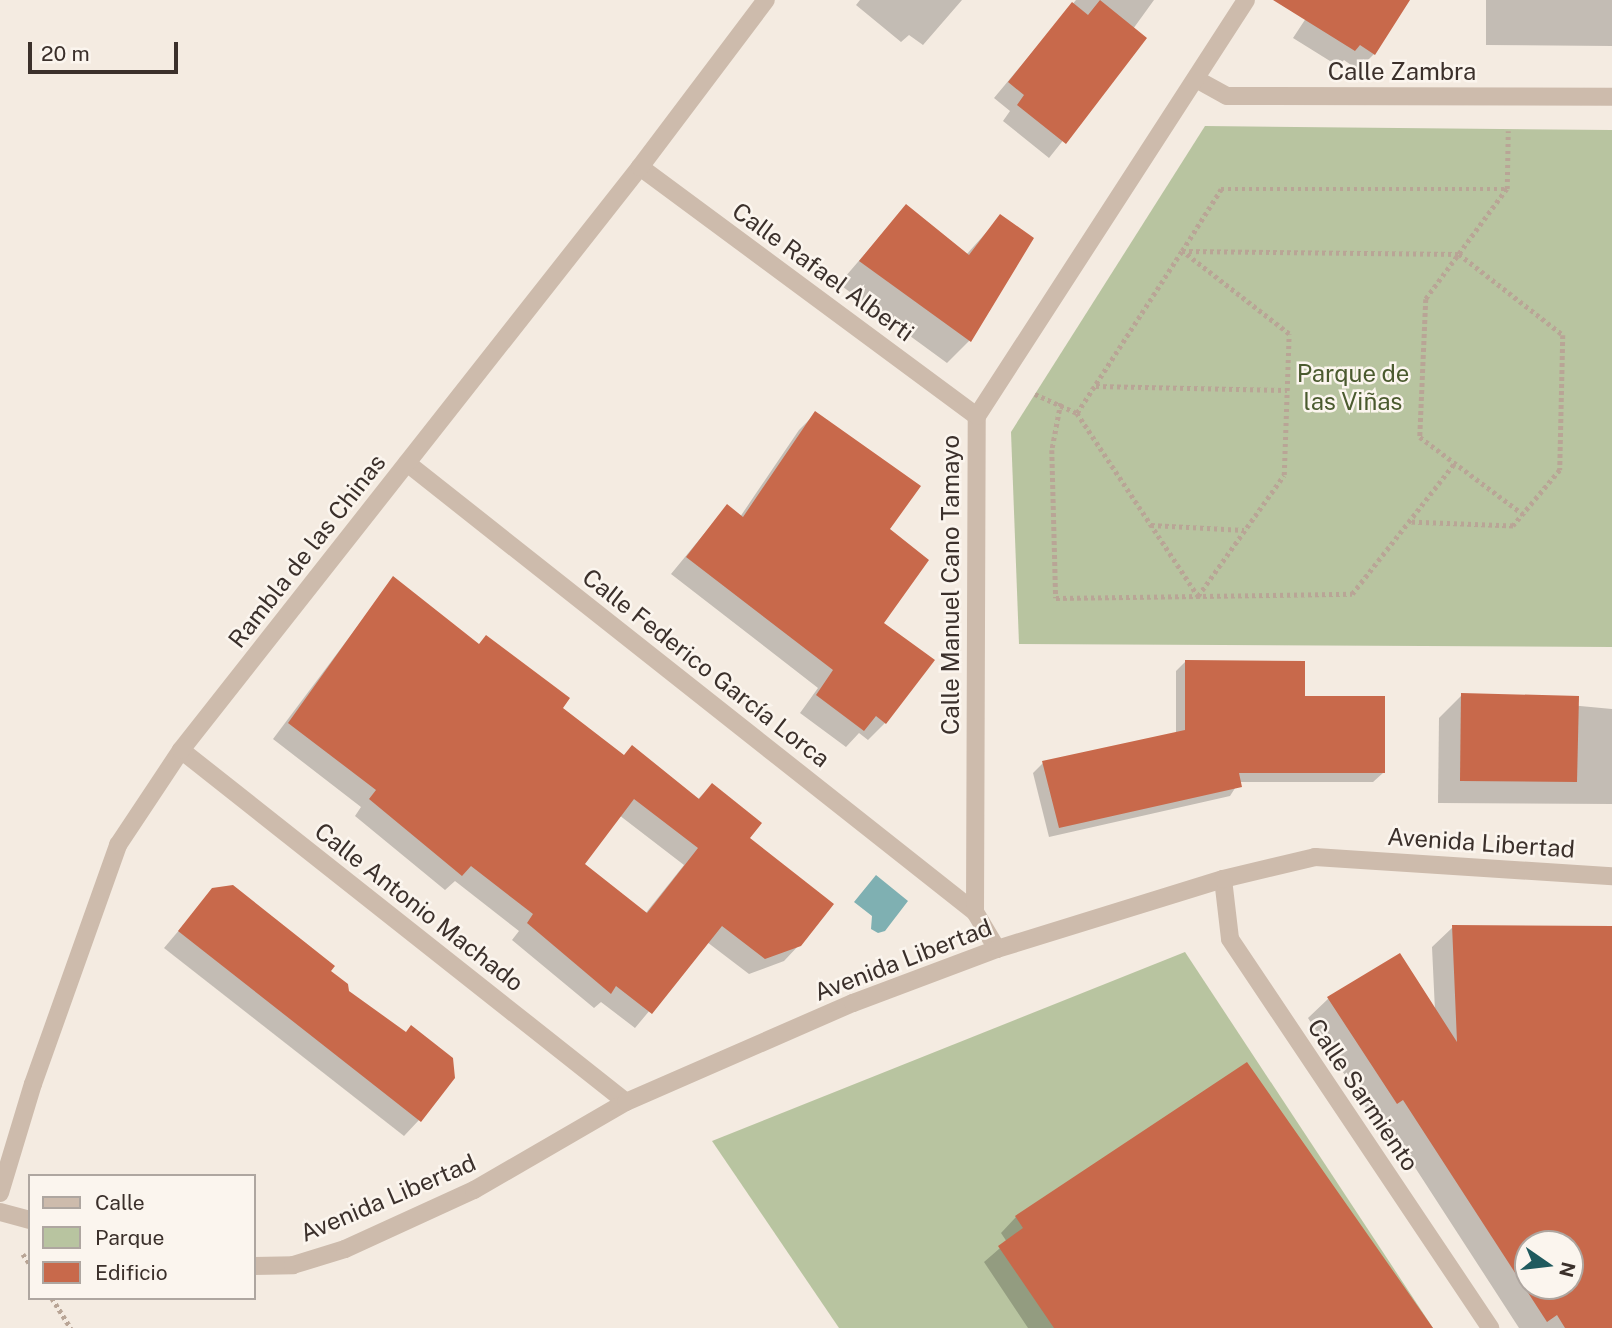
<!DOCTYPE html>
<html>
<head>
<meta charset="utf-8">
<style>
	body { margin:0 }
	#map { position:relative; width:1612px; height:1328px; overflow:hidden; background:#f4ebe1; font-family:"Public Sans",sans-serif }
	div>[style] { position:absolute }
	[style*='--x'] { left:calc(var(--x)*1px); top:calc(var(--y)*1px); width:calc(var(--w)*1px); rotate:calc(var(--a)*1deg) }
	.green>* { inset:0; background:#b8c4a0 }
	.water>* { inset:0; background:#7fb0b2 }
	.shadow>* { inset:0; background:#0003 }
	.building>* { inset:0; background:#c8694b }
	.path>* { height:4.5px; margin-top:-2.25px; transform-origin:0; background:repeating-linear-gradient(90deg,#b9a596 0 3.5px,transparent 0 7px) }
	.minor>* { height:18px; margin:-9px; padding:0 9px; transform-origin:9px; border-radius:9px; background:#cdbbac }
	span { translate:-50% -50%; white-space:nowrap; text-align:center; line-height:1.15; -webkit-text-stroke:5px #fbf5ee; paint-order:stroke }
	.street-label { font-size:24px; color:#3b302b }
	.park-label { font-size:24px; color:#4a5a2e }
	.legend { position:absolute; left:28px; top:1174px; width:228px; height:126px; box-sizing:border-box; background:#fbf5ee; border:2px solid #aea6a0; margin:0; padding:9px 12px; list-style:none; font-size:21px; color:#3b302b }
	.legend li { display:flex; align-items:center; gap:14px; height:35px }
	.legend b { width:35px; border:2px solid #aea6a0 }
	.north { position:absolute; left:1514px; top:1230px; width:70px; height:70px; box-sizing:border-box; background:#fbf5ee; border:2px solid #aea6a0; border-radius:50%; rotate:104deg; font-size:19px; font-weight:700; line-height:28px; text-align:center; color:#3b302b }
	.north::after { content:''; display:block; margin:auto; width:24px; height:32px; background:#1f5a5e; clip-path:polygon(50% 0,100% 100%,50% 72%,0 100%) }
	.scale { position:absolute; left:28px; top:42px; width:150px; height:32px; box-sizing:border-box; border:4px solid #3b302b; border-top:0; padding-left:9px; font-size:21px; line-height:24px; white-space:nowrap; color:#3b302b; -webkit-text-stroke:5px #fbf5ee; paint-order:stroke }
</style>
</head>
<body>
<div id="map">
	<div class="green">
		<div style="clip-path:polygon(1205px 126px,1612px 130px,1612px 647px,1019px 644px,1011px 432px)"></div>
		<div style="clip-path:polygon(1185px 952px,1433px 1328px,839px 1328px,712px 1141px)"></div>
	</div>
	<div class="water">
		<div style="clip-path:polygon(876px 875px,908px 901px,885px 931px,878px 933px,871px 929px,872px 916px,854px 902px)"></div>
	</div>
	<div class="shadow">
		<div style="clip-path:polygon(860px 0,962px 0,923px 45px,909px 35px,901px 42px,856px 5px)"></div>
		<div style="clip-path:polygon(1076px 0,1154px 0,1133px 29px,1145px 38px,1049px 158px,1003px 121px,1010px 111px,994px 98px)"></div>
		<div style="clip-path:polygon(1318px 0,1407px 0,1374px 54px,1358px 70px,1344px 60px,1338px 66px,1293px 38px)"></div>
		<div style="clip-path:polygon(1486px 0,1612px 0,1612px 46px,1486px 45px)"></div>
		<div style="clip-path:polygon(906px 206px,966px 255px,1001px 216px,1031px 239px,969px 341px,947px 363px,839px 284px)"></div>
		<div style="clip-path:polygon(816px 413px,888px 529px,881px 624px,885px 723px,868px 740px,859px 733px,846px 747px,800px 713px,818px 688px,671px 574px,727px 506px,740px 517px,799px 430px)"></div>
		<div style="clip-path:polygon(evenodd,393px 579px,623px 756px,697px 800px,712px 785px,747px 839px,800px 944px,784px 961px,749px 974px,707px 942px,635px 1028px,601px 1002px,594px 1008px,512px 940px,519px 931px,455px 881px,445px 890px,355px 816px,361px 807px,273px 739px,393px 579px,619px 815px,684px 865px,645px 914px,582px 864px,619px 815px)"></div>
		<div style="clip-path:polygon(1186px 661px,1303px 698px,1383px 773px,1373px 782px,1239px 782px,1230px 796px,1049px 837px,1033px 773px,1043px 763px,1176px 734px,1176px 671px)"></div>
		<div style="clip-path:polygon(1462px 695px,1612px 709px,1612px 804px,1438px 803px,1439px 718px)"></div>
		<div style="clip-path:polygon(213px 890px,329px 971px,347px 992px,419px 1120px,404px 1136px,164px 948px)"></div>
		<div style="clip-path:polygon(evenodd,1453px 927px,1612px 929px,1612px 1328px,1519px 1328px,1383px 1118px,1376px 1123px,1308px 1018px,1329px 998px,1435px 1011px,1432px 947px,1453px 927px,1528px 1244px,1570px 1244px,1570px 1286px,1528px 1286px,1528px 1244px)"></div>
		<div style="clip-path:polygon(1016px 1217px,1431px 1328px,1028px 1328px,984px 1262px,1007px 1242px,1001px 1233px)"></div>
	</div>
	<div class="building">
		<div style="clip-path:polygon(1100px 0,1147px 38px,1066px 144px,1017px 105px,1024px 95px,1008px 82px,1072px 2px,1088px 15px)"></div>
		<div style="clip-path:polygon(1273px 0,1410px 0,1375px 55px,1360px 45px,1355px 51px)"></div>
		<div style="clip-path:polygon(906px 204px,969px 255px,1000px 214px,1034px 238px,971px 342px,859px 261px)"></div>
		<div style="clip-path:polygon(815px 411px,921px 486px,890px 529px,929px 560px,884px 623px,935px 660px,886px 724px,876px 716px,864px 731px,816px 695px,833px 670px,686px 557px,727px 504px,743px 517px)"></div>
		<div style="clip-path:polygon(evenodd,393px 576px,479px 644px,486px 635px,570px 698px,563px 708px,624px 755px,632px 745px,699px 799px,712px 783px,762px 823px,750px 838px,834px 904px,801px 946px,765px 959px,722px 926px,652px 1014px,616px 986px,611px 994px,527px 923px,533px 914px,471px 866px,462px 876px,369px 799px,376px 790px,288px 723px,393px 576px,634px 799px,698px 848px,647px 913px,585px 864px,634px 799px)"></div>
		<div style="clip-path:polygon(1185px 660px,1305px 661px,1305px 696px,1385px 696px,1385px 773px,1239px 773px,1242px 787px,1059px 828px,1042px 761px,1185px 730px)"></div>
		<div style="clip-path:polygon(1461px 693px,1579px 696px,1577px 782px,1460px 781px)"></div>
		<div style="clip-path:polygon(233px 885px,335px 966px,331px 971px,348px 984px,349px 991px,406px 1032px,411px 1025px,453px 1058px,455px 1078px,421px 1122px,178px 931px,212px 888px)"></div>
		<div style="clip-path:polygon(evenodd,1452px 925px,1612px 926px,1612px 1328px,1565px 1328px,1557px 1315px,1547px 1322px,1403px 1100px,1397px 1104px,1327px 997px,1400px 953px,1457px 1042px,1452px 925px,1528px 1244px,1570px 1244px,1570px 1286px,1528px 1286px,1528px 1244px)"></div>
		<div style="clip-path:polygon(1247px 1062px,1433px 1328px,1054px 1328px,998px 1246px,1023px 1228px,1015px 1216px)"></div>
	</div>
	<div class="path">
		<div style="--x:1507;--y:189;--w:58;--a:-89"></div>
		<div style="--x:1096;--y:386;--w:191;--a:1.2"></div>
		<div style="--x:1035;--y:394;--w:46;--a:24.3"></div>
		<div style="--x:1077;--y:413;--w:219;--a:56.5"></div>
		<div style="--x:1198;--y:596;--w:148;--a:-54.6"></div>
		<div style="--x:1284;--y:475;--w:141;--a:-88"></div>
		<div style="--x:1289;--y:334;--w:135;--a:-142.2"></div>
		<div style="--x:1182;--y:251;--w:73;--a:-57.8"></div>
		<div style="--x:1221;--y:189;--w:286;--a:0"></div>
		<div style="--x:1507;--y:189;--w:137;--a:126.4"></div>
		<div style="--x:1426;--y:299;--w:138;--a:92.5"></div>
		<div style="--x:1420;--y:437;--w:129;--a:36.8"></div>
		<div style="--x:1061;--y:403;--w:48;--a:100.8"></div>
		<div style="--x:1052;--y:450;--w:148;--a:88.5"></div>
		<div style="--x:1056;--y:598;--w:296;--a:-0.8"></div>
		<div style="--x:1352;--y:594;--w:165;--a:-51.9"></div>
		<div style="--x:1077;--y:413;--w:193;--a:-57.1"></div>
		<div style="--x:1182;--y:251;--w:277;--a:0.6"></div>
		<div style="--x:1459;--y:254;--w:132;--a:37.9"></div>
		<div style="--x:1563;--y:335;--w:135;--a:91.3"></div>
		<div style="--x:1560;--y:470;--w:73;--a:130"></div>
		<div style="--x:1513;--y:526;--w:104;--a:-177.8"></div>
		<div style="--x:1151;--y:525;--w:93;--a:3.1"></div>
		<div style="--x:23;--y:1254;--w:12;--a:55"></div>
		<div style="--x:52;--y:1298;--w:36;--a:58"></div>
	</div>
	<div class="minor">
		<div style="--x:1196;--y:79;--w:35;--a:29"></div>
		<div style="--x:1227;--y:96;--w:385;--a:0.1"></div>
		<div style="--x:640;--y:167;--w:419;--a:36.5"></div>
		<div style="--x:407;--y:463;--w:724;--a:38.33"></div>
		<div style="--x:181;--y:750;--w:567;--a:38.34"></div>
		<div style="--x:1223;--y:879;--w:60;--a:83.3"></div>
		<div style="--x:1230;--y:939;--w:468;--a:56.2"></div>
		<div style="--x:997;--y:949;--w:43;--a:-120.7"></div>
		<div style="--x:975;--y:912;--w:496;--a:-89.8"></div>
		<div style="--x:977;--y:416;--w:495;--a:-57.1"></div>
		<div style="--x:0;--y:1193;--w:114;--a:-73.2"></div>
		<div style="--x:33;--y:1084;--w:254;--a:-70.4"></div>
		<div style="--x:118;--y:845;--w:114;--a:-56.4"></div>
		<div style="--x:181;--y:750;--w:742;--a:-51.79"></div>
		<div style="--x:640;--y:167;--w:209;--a:-53"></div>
		<div style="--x:0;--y:1212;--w:31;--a:15"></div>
		<div style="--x:254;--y:1266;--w:39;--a:-1"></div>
		<div style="--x:293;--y:1265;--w:54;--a:-17.1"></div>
		<div style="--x:345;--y:1249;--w:142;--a:-24.6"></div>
		<div style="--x:474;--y:1190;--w:176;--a:-30.1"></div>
		<div style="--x:626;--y:1102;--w:248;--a:-23.6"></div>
		<div style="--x:853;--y:1003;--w:154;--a:-20.6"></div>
		<div style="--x:997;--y:949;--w:237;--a:-17.2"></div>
		<div style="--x:1223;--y:879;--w:95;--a:-13.4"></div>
		<div style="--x:1315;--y:857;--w:298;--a:3.7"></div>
	</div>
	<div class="street-label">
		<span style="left:1402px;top:72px">Calle Zambra</span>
		<span style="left:823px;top:272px;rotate:36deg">Calle Rafael Alberti</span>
		<span style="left:307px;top:551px;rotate:-52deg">Rambla de las Chinas</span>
		<span style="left:951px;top:585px;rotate:-90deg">Calle Manuel Cano Tamayo</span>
		<span style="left:706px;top:668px;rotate:38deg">Calle Federico García Lorca</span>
		<span style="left:1481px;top:843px;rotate:4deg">Avenida Libertad</span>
		<span style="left:419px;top:907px;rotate:38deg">Calle Antonio Machado</span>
		<span style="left:903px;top:960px;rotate:-21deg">Avenida Libertad</span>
		<span style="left:1363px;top:1095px;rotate:56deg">Calle Sarmiento</span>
		<span style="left:388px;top:1198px;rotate:-23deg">Avenida Libertad</span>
	</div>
	<div class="park-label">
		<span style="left:1353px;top:388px">Parque de<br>las Viñas</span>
	</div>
	<ul class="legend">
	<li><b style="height:9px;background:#cdbbac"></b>Calle</li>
	<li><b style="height:19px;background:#b8c4a0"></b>Parque</li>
	<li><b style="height:19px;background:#c8694b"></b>Edificio</li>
	</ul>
	<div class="north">N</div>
	<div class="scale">20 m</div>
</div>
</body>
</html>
